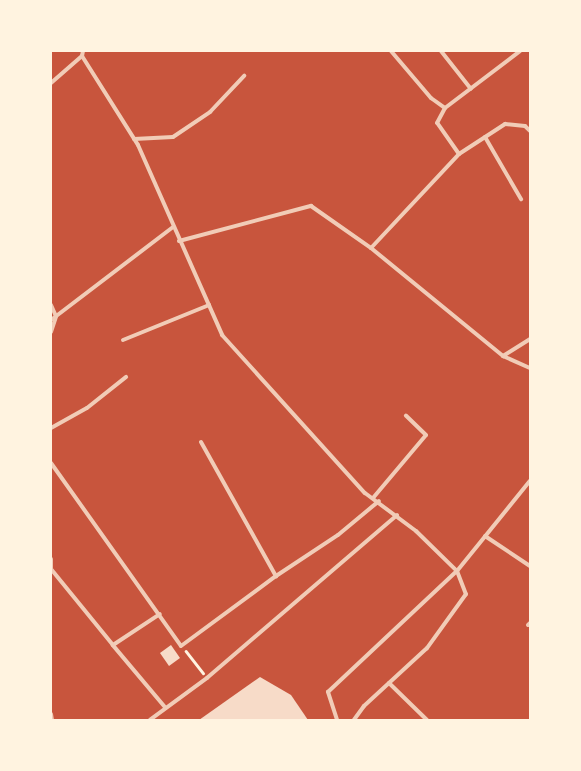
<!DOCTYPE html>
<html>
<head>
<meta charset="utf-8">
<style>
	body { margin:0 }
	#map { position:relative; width:581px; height:771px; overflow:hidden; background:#c8553d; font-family:"Public Sans",sans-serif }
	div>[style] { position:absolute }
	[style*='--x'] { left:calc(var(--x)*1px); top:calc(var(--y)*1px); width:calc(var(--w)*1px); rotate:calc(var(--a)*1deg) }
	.building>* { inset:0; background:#f7dbc8 }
	.path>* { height:2.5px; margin:-1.25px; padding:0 1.25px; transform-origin:1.25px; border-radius:1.25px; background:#fff3e0 }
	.pedestrian>* { height:3.5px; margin:-1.75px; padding:0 1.75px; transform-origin:1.75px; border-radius:1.75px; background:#f1ccb7 }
	.minor>* { height:4px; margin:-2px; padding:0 2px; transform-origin:2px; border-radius:2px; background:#f1ccb7 }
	span { translate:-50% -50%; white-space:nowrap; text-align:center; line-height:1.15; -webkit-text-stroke:3px #fff3e0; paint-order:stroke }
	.frame { position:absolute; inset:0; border:52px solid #fff3e0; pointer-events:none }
</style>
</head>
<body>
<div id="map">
	<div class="building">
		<div style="clip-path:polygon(171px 645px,180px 658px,169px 666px,160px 653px)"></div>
		<div style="clip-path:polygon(260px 677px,291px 695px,308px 720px,199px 720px)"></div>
	</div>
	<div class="path">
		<div style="--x:186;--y:651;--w:28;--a:52"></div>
	</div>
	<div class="pedestrian">
		<div style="--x:113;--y:645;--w:82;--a:49.9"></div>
		<div style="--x:150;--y:720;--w:71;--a:-36.4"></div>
		<div style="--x:207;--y:678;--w:250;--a:-40.6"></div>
		<div style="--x:337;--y:720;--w:29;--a:-108"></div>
		<div style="--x:328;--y:692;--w:177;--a:-43.2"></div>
	</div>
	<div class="minor">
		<div style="--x:391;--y:51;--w:62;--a:49.6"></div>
		<div style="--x:431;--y:98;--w:17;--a:36"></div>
		<div style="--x:441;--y:51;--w:48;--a:51.7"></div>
		<div style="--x:82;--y:56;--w:105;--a:57.8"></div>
		<div style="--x:138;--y:145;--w:208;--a:66.1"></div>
		<div style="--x:222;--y:335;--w:213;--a:47.9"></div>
		<div style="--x:365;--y:493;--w:64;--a:36.7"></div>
		<div style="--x:416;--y:531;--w:57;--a:44.3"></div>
		<div style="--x:457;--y:571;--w:25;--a:69"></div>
		<div style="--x:466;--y:594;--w:67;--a:125.8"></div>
		<div style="--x:427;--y:648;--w:86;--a:137.4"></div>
		<div style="--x:364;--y:706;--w:17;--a:126"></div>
		<div style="--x:51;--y:83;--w:41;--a:-41.1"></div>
		<div style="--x:82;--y:56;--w:5;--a:-79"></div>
		<div style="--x:485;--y:137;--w:72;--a:59.9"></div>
		<div style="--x:134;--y:139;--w:39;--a:-3"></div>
		<div style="--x:173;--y:137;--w:45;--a:-34"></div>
		<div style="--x:210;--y:112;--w:50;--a:-46.6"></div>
		<div style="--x:459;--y:154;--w:38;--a:-125"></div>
		<div style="--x:437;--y:123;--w:17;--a:-62"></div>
		<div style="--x:445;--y:108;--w:94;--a:-37.2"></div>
		<div style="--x:179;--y:241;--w:137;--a:-14.9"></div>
		<div style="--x:311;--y:206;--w:73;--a:35"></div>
		<div style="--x:371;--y:248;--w:171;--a:39.3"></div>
		<div style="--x:503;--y:356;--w:30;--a:24"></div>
		<div style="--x:371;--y:248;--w:129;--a:-46.9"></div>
		<div style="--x:459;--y:154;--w:55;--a:-33.1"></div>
		<div style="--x:505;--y:124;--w:20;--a:6"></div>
		<div style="--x:525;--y:126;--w:7;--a:45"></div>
		<div style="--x:51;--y:305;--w:12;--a:66"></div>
		<div style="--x:51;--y:320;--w:153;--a:-37.3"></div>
		<div style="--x:51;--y:332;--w:16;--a:-72"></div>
		<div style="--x:123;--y:340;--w:93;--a:-22.1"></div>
		<div style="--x:503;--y:356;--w:32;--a:-32"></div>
		<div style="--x:51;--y:428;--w:41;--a:-29.1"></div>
		<div style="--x:87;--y:408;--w:50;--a:-38.5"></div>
		<div style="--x:201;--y:442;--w:154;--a:60.8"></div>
		<div style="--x:51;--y:463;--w:224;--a:54.6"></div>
		<div style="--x:181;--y:646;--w:118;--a:-36.4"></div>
		<div style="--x:276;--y:576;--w:74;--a:-33.5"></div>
		<div style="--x:338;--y:535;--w:53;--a:-39.7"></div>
		<div style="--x:373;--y:498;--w:82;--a:-49.9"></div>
		<div style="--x:426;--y:435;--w:28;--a:-136"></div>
		<div style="--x:485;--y:536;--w:54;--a:33.7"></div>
		<div style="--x:51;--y:559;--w:11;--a:90"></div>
		<div style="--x:51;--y:569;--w:98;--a:50.8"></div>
		<div style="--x:113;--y:645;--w:56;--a:-33.4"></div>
		<div style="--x:457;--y:571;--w:116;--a:-51"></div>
		<div style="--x:528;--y:625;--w:3;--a:-45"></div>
		<div style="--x:389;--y:683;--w:53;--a:44.2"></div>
		<div style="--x:51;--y:714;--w:6;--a:81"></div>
	</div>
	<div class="frame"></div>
</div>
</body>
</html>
